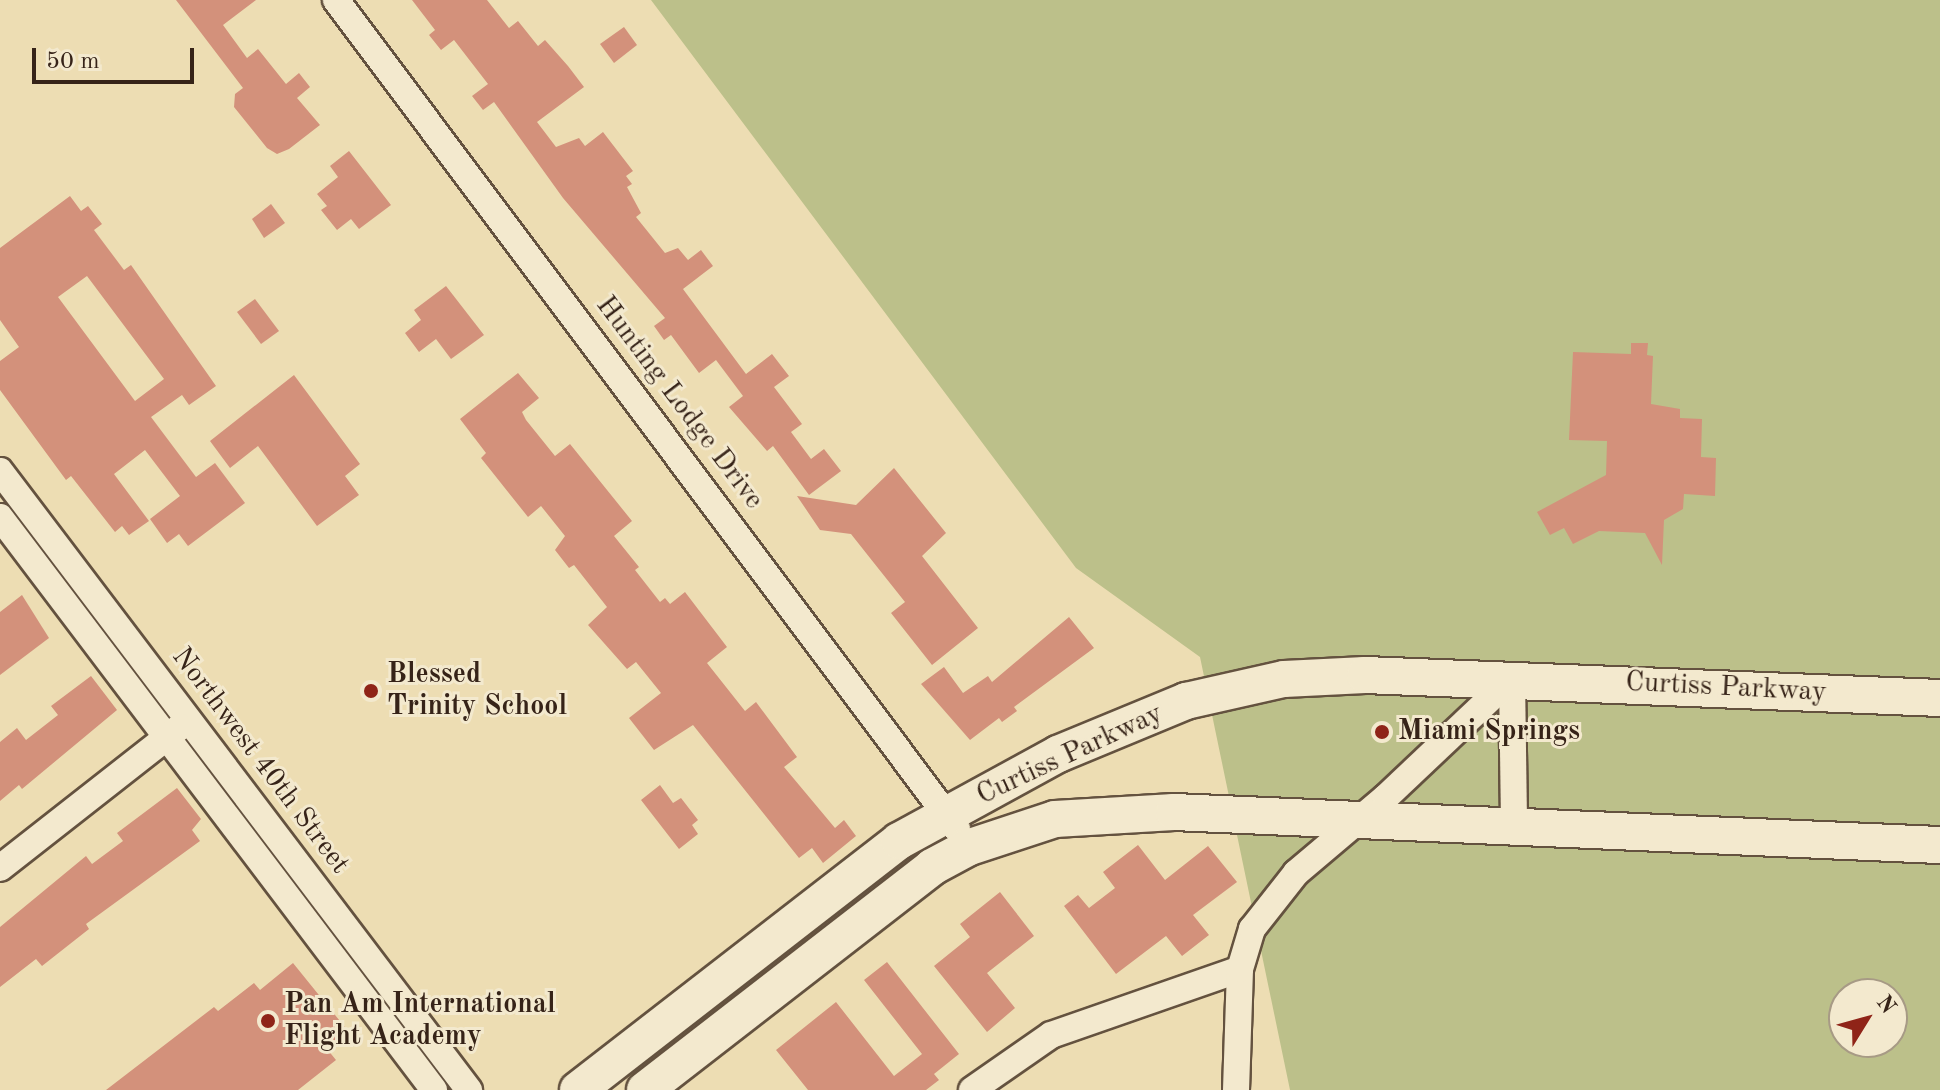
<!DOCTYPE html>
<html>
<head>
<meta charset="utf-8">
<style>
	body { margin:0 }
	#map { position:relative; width:1940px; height:1090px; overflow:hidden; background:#edddb3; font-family:"Old Standard TT",serif }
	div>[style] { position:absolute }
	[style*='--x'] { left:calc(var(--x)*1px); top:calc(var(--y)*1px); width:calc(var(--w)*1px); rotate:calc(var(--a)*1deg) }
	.green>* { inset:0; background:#bcc08a }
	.building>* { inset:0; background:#d3917b }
	.roads { filter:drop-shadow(2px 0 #64523f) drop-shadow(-2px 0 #64523f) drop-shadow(0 2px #64523f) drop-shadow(0 -2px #64523f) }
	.street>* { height:26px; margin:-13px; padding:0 13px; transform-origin:13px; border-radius:13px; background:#f3e9ce }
	.secondary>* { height:36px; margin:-18px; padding:0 18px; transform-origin:18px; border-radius:18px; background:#f3e9ce }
	.dots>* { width:22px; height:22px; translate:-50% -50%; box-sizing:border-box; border:4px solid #f3e9ce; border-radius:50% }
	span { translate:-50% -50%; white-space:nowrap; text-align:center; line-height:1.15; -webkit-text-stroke:6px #f3e9ce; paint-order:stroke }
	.street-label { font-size:28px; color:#362318 }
	.poi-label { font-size:28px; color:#362318; font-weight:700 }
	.left { translate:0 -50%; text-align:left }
	.north { position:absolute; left:1828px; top:978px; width:80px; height:80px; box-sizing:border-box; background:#f3e9ce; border:2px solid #a79a85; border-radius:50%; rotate:53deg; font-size:22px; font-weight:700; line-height:32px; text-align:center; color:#362318 }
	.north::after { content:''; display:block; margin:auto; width:28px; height:36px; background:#8f2418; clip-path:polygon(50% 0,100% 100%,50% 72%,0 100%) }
	.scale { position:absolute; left:32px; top:48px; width:162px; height:36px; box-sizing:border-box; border:4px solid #362318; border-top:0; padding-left:10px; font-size:24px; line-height:28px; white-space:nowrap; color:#362318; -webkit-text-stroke:6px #f3e9ce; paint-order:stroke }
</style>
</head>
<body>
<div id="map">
	<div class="green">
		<div style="clip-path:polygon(evenodd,651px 0,1940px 0,1940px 1090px,1290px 1090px,1200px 657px,1076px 568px,651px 0,1844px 994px,1892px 994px,1892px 1042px,1844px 1042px,1844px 994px)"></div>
	</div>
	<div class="building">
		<div style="clip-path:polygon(176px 0,256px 0,223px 25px,247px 58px,258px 49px,286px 84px,299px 73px,310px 87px,297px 98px,320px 125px,289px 149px,277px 154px,267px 148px,234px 107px,235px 94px,243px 88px)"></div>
		<div style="clip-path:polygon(412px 0,487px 0,509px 28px,518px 21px,538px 46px,545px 40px,568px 66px,584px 87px,537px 122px,556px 147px,579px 138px,585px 146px,603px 132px,633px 171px,626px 176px,632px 184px,627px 187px,641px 213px,636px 217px,665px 253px,678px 248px,688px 260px,701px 250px,713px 266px,683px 289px,746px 374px,772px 354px,789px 376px,774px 387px,802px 424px,791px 432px,811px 459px,824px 449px,841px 471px,809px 495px,773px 446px,767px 451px,729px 407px,743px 396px,716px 360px,699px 373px,671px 335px,664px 340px,654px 326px,665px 318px,563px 198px,494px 102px,483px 110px,472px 96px,488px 84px,454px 40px,441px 50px,429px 35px,435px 30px)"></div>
		<div style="clip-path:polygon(624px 27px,637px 45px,614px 63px,600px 44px)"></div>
		<div style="clip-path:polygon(349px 151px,391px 205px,359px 229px,351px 219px,337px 230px,321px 210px,327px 206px,317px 194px,338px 177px,330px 166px)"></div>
		<div style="clip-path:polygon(evenodd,70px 196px,81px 211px,88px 206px,102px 224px,94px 230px,124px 270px,131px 265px,216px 386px,189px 405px,182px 395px,151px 417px,196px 477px,215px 463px,245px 503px,188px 546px,179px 534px,167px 543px,150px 519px,180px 496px,145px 450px,114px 474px,149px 521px,129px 535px,122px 526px,115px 532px,71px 476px,66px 480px,0 390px,0 361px,19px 347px,0 320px,0 248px,70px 196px,87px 276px,164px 379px,135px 401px,58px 297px,87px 276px)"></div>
		<div style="clip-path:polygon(271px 204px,285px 223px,264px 238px,252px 219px)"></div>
		<div style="clip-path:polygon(446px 286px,484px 335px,451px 359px,436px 339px,419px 352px,405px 333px,421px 320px,414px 310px)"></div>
		<div style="clip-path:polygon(255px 299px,279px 331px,261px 344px,237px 312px)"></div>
		<div style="clip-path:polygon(1631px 343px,1648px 343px,1647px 355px,1653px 356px,1651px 404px,1680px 409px,1680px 418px,1702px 419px,1701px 457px,1716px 458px,1715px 496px,1684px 494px,1683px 509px,1664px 520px,1662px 565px,1645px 533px,1599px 531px,1573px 544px,1564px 528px,1550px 535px,1537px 512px,1606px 475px,1607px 441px,1569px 440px,1573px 352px,1631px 354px)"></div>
		<div style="clip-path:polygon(518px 373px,539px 398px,522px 412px,526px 420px,555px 456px,570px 444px,632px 521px,614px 536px,639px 567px,635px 570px,660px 602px,665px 598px,670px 604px,685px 592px,727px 647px,707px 663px,745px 711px,756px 702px,797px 757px,784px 767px,835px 828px,844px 820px,856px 836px,823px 863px,812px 848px,799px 858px,693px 725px,654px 750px,629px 718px,661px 693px,636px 662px,627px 669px,588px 625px,607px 607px,574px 565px,569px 568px,555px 550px,565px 536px,541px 506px,528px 517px,481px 458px,486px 453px,460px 419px)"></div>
		<div style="clip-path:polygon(294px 375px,360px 464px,345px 476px,359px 495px,317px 526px,258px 446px,230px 468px,210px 441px)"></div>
		<div style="clip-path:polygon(894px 468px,946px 533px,922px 556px,978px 628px,932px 665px,891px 613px,905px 602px,870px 558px,851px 534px,820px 530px,797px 496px,856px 505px)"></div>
		<div style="clip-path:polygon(22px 595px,49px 638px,0 675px,0 612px)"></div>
		<div style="clip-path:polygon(1069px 617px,1094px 648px,1014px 707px,1017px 711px,1002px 722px,999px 718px,970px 740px,921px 684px,944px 667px,963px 693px,988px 676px,992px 682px)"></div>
		<div style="clip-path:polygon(91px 676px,117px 710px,22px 789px,19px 785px,0 801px,0 742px,17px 728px,26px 740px,58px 715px,51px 706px)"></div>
		<div style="clip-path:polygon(660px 785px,673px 803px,681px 798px,698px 820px,692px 825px,698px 834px,679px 849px,641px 800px)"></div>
		<div style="clip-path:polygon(177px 788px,201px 819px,192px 830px,200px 841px,86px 924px,89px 929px,42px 966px,36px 959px,0 987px,0 927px,86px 856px,92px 864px,123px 841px,117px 833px)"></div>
		<div style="clip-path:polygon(1138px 845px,1165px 880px,1208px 846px,1237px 882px,1193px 915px,1209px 935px,1182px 956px,1166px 936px,1116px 974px,1064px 906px,1078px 895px,1089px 908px,1115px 888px,1103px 872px)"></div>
		<div style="clip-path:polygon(1000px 892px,1034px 936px,987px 973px,1015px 1008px,987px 1032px,934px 966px,970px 937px,960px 924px)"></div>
		<div style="clip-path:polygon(887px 962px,959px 1054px,934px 1074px,939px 1080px,926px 1090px,808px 1090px,776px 1050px,836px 1002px,894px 1076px,922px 1054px,864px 980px)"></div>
		<div style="clip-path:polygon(293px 963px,348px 1031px,327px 1049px,336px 1060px,298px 1090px,106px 1090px,214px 1007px,218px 1011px,254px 983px,260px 990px)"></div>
	</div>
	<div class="roads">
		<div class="street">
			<div style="--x:336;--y:0;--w:1036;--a:53.16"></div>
			<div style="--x:0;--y:471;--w:777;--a:52.85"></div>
			<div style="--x:0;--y:517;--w:719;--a:52.86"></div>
			<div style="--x:1512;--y:678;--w:147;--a:89.2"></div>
			<div style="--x:0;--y:868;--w:229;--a:-38.1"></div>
			<div style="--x:972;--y:1090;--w:96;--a:-34.8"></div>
			<div style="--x:1051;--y:1035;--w:200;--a:-19.2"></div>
			<div style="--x:1236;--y:1090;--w:121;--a:-88.1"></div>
			<div style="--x:1240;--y:969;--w:42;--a:-73.3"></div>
			<div style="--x:1252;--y:929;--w:71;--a:-51.8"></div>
			<div style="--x:1296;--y:873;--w:118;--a:-40.2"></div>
			<div style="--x:1386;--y:797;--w:173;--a:-43.4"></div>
		</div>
		<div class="secondary">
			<div style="--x:578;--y:1090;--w:406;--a:-37.8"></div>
			<div style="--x:899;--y:841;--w:181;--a:-28.7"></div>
			<div style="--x:1058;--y:754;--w:139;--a:-22.5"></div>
			<div style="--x:1186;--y:701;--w:100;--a:-12.7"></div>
			<div style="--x:1284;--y:679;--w:81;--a:-2.8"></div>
			<div style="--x:1365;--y:675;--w:575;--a:2.29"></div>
			<div style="--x:645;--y:1090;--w:363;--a:-37.8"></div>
			<div style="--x:932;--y:867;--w:40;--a:-28"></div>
			<div style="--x:967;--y:848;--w:93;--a:-18.2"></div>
			<div style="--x:1055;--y:819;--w:119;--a:-3.4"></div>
			<div style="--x:1174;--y:812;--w:767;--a:2.47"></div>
		</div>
	</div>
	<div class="dots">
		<div style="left:371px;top:691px;background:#8f2418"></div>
		<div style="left:1382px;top:732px;background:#8f2418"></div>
		<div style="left:268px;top:1021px;background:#8f2418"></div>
	</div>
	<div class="street-label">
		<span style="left:679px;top:403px;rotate:53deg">Hunting Lodge Drive</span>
		<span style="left:1726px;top:688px;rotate:3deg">Curtiss Parkway</span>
		<span style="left:1070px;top:755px;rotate:-25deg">Curtiss Parkway</span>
		<span style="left:260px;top:761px;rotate:53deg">Northwest 40th Street</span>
	</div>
	<div class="poi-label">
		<span class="left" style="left:387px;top:691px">Blessed<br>Trinity School</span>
		<span class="left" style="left:1398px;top:732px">Miami Springs</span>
		<span class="left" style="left:284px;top:1021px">Pan Am International<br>Flight Academy</span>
	</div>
	<div class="north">N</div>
	<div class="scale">50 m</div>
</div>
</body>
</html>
